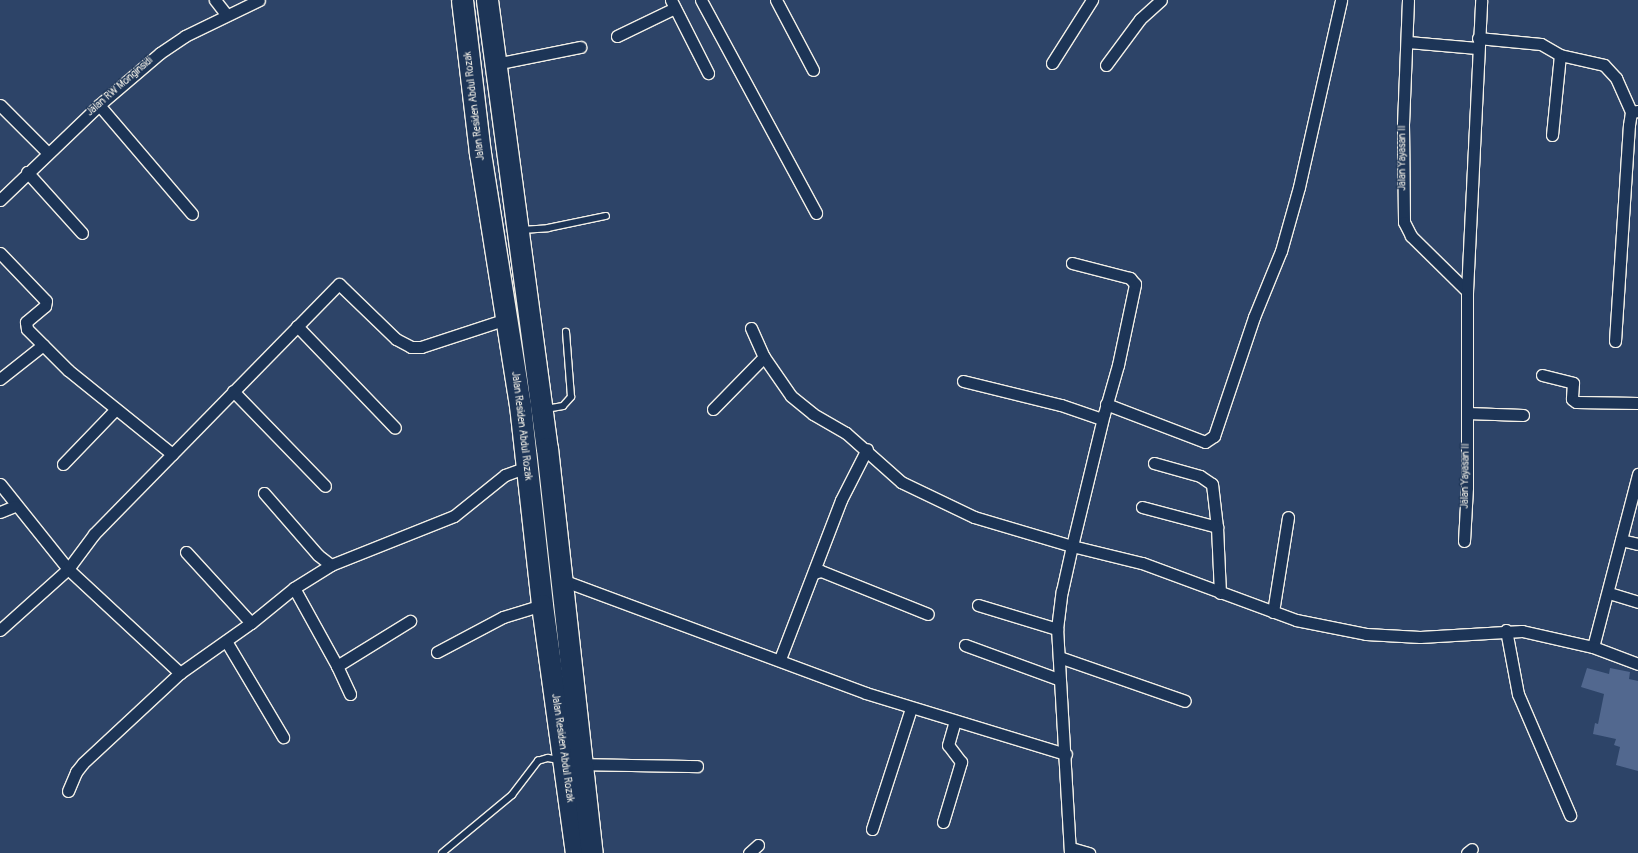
<!DOCTYPE html>
<html>
<head>
<meta charset="utf-8">
<style>
	body { margin:0 }
	#map { position:relative; width:1638px; height:853px; overflow:hidden; background:#2d4468; font-family:Pangolin,sans-serif }
	div>[style] { position:absolute }
	[style*='--x'] { left:calc(var(--x)*1px); top:calc(var(--y)*1px); width:calc(var(--w)*1px); rotate:calc(var(--a)*1deg) }
	.building>* { inset:0; background:#52688f }
	.roads { filter:drop-shadow(1px 0 #f4f1e8) drop-shadow(-1px 0 #f4f1e8) drop-shadow(0 1px #f4f1e8) drop-shadow(0 -1px #f4f1e8) }
	.lane>* { height:5.5px; margin:-2.75px; padding:0 2.75px; transform-origin:2.75px; border-radius:2.75px; background:#1d3557 }
	.street>* { height:11px; margin:-5.5px; padding:0 5.5px; transform-origin:5.5px; border-radius:5.5px; background:#1d3557 }
	.highway>* { height:21px; margin:-10.5px; padding:0 10.5px; transform-origin:10.5px; border-radius:10.5px; background:#1d3557 }
	span { translate:-50% -50%; white-space:nowrap; text-align:center; line-height:1.15; -webkit-text-stroke:3px #1d3557; paint-order:stroke }
	.street-label { font-size:10px; color:#f4f1e8 }
</style>
</head>
<body>
<div id="map">
	<div class="building">
		<div style="clip-path:polygon(1587px 668px,1609px 674px,1610px 668px,1630px 672px,1629px 679px,1638px 681px,1638px 771px,1616px 765px,1620px 747px,1614px 745px,1616px 739px,1593px 734px,1595px 723px,1598px 724px,1604px 694px,1581px 687px)"></div>
	</div>
	<div class="roads">
		<div class="lane">
			<div style="--x:522;--y:230;--w:26;--a:-4"></div>
			<div style="--x:548;--y:228;--w:59;--a:-11.7"></div>
			<div style="--x:546;--y:409;--w:17;--a:-10"></div>
			<div style="--x:563;--y:406;--w:12;--a:-48"></div>
			<div style="--x:571;--y:397;--w:65;--a:-94.4"></div>
			<div style="--x:442;--y:853;--w:91;--a:-39.6"></div>
			<div style="--x:512;--y:795;--w:43;--a:-52.6"></div>
			<div style="--x:538;--y:761;--w:10;--a:-17"></div>
			<div style="--x:548;--y:758;--w:11;--a:10"></div>
		</div>
		<div class="street">
			<div style="--x:215;--y:0;--w:18;--a:52"></div>
			<div style="--x:671;--y:0;--w:82;--a:63.1"></div>
			<div style="--x:701;--y:0;--w:242;--a:61.6"></div>
			<div style="--x:776;--y:0;--w:79;--a:62.1"></div>
			<div style="--x:1408;--y:0;--w:124;--a:92.3"></div>
			<div style="--x:1403;--y:124;--w:98;--a:89.4"></div>
			<div style="--x:1404;--y:222;--w:16;--a:63"></div>
			<div style="--x:1411;--y:236;--w:78;--a:44.5"></div>
			<div style="--x:617;--y:36;--w:64;--a:-25.8"></div>
			<div style="--x:1478;--y:38;--w:63;--a:5.4"></div>
			<div style="--x:1541;--y:44;--w:22;--a:30"></div>
			<div style="--x:1560;--y:55;--w:45;--a:12.8"></div>
			<div style="--x:1604;--y:65;--w:18;--a:47"></div>
			<div style="--x:1616;--y:78;--w:37;--a:66"></div>
			<div style="--x:1408;--y:42;--w:69;--a:5"></div>
			<div style="--x:1052;--y:63;--w:75;--a:-57.6"></div>
			<div style="--x:495;--y:64;--w:87;--a:-11.3"></div>
			<div style="--x:1106;--y:65;--w:57;--a:-53.5"></div>
			<div style="--x:1140;--y:19;--w:28;--a:-42"></div>
			<div style="--x:0;--y:105;--w:68;--a:45"></div>
			<div style="--x:99;--y:105;--w:143;--a:49.5"></div>
			<div style="--x:1552;--y:135;--w:80;--a:-84.3"></div>
			<div style="--x:27;--y:172;--w:82;--a:48"></div>
			<div style="--x:0;--y:200;--w:137;--a:-43.8"></div>
			<div style="--x:99;--y:105;--w:80;--a:-40.4"></div>
			<div style="--x:160;--y:53;--w:30;--a:-34"></div>
			<div style="--x:185;--y:36;--w:82;--a:-25.9"></div>
			<div style="--x:0;--y:253;--w:66;--a:46.2"></div>
			<div style="--x:46;--y:301;--w:5;--a:101"></div>
			<div style="--x:45;--y:306;--w:25;--a:140"></div>
			<div style="--x:26;--y:322;--w:7;--a:82"></div>
			<div style="--x:27;--y:329;--w:58;--a:45"></div>
			<div style="--x:68;--y:370;--w:134;--a:38.9"></div>
			<div style="--x:297;--y:326;--w:141;--a:46.1"></div>
			<div style="--x:751;--y:328;--w:32;--a:66"></div>
			<div style="--x:764;--y:357;--w:47;--a:55.3"></div>
			<div style="--x:791;--y:396;--w:28;--a:39"></div>
			<div style="--x:813;--y:414;--w:38;--a:30"></div>
			<div style="--x:846;--y:433;--w:74;--a:41.7"></div>
			<div style="--x:901;--y:482;--w:81;--a:25.6"></div>
			<div style="--x:974;--y:517;--w:102;--a:16.5"></div>
			<div style="--x:1072;--y:546;--w:136;--a:-76.4"></div>
			<div style="--x:1104;--y:414;--w:51;--a:-74.1"></div>
			<div style="--x:1118;--y:365;--w:83;--a:-78.1"></div>
			<div style="--x:1135;--y:284;--w:8;--a:-130"></div>
			<div style="--x:1130;--y:278;--w:60;--a:-165.5"></div>
			<div style="--x:1615;--y:341;--w:216;--a:-86.3"></div>
			<div style="--x:1629;--y:125;--w:13;--a:-81"></div>
			<div style="--x:1631;--y:112;--w:7;--a:-8"></div>
			<div style="--x:1542;--y:375;--w:32;--a:14"></div>
			<div style="--x:1573;--y:383;--w:16;--a:94"></div>
			<div style="--x:1572;--y:399;--w:5;--a:37"></div>
			<div style="--x:1576;--y:402;--w:62;--a:0.9"></div>
			<div style="--x:0;--y:379;--w:55;--a:-38.3"></div>
			<div style="--x:963;--y:381;--w:101;--a:13.8"></div>
			<div style="--x:1061;--y:405;--w:43;--a:18.9"></div>
			<div style="--x:233;--y:391;--w:132;--a:45.9"></div>
			<div style="--x:1106;--y:404;--w:106;--a:21"></div>
			<div style="--x:1205;--y:442;--w:11;--a:-34"></div>
			<div style="--x:1214;--y:436;--w:126;--a:-71.4"></div>
			<div style="--x:1254;--y:317;--w:71;--a:-67.8"></div>
			<div style="--x:1281;--y:251;--w:66;--a:-74.3"></div>
			<div style="--x:1299;--y:187;--w:192;--a:-77.3"></div>
			<div style="--x:713;--y:409;--w:73;--a:-45.6"></div>
			<div style="--x:1467;--y:413;--w:56;--a:2"></div>
			<div style="--x:1154;--y:463;--w:48;--a:15.8"></div>
			<div style="--x:1200;--y:476;--w:14;--a:34"></div>
			<div style="--x:1212;--y:484;--w:43;--a:83.4"></div>
			<div style="--x:1217;--y:527;--w:66;--a:87.4"></div>
			<div style="--x:63;--y:464;--w:76;--a:-46.1"></div>
			<div style="--x:0;--y:484;--w:109;--a:51.3"></div>
			<div style="--x:68;--y:569;--w:153;--a:42.9"></div>
			<div style="--x:264;--y:493;--w:82;--a:48.9"></div>
			<div style="--x:318;--y:555;--w:16;--a:38"></div>
			<div style="--x:1142;--y:507;--w:78;--a:14.9"></div>
			<div style="--x:0;--y:512;--w:16;--a:-22"></div>
			<div style="--x:1621;--y:540;--w:17;--a:13"></div>
			<div style="--x:1464;--y:541;--w:54;--a:-86.8"></div>
			<div style="--x:1467;--y:487;--w:196;--a:-90"></div>
			<div style="--x:1467;--y:291;--w:291;--a:-87.2"></div>
			<div style="--x:186;--y:552;--w:96;--a:47.5"></div>
			<div style="--x:814;--y:573;--w:7;--a:-16"></div>
			<div style="--x:821;--y:571;--w:115;--a:21.9"></div>
			<div style="--x:562;--y:580;--w:324;--a:20.4"></div>
			<div style="--x:866;--y:693;--w:209;--a:17"></div>
			<div style="--x:294;--y:588;--w:89;--a:61.1"></div>
			<div style="--x:337;--y:666;--w:86;--a:-31.7"></div>
			<div style="--x:1609;--y:593;--w:30;--a:17"></div>
			<div style="--x:978;--y:605;--w:83;--a:16.9"></div>
			<div style="--x:1273;--y:612;--w:96;--a:-81"></div>
			<div style="--x:0;--y:630;--w:91;--a:-41.9"></div>
			<div style="--x:68;--y:569;--w:44;--a:-53.4"></div>
			<div style="--x:94;--y:534;--w:350;--a:-45.6"></div>
			<div style="--x:339;--y:284;--w:79;--a:44"></div>
			<div style="--x:396;--y:339;--w:17;--a:28"></div>
			<div style="--x:411;--y:347;--w:10;--a:0"></div>
			<div style="--x:421;--y:347;--w:89;--a:-18.2"></div>
			<div style="--x:1506;--y:630;--w:65;--a:79.4"></div>
			<div style="--x:1518;--y:694;--w:132;--a:66.7"></div>
			<div style="--x:226;--y:641;--w:112;--a:59.3"></div>
			<div style="--x:965;--y:645;--w:99;--a:20.1"></div>
			<div style="--x:1593;--y:647;--w:179;--a:-75.4"></div>
			<div style="--x:437;--y:652;--w:75;--a:-27.9"></div>
			<div style="--x:503;--y:617;--w:41;--a:-17.1"></div>
			<div style="--x:1059;--y:657;--w:133;--a:19.2"></div>
			<div style="--x:780;--y:659;--w:170;--a:-69"></div>
			<div style="--x:841;--y:500;--w:57;--a:-63"></div>
			<div style="--x:337;--y:666;--w:31;--a:65"></div>
			<div style="--x:579;--y:764;--w:118;--a:1"></div>
			<div style="--x:68;--y:791;--w:21;--a:-67"></div>
			<div style="--x:76;--y:772;--w:11;--a:-52"></div>
			<div style="--x:83;--y:763;--w:132;--a:-42.9"></div>
			<div style="--x:180;--y:673;--w:87;--a:-35.2"></div>
			<div style="--x:251;--y:623;--w:55;--a:-39.1"></div>
			<div style="--x:294;--y:588;--w:44;--a:-31.9"></div>
			<div style="--x:331;--y:565;--w:132;--a:-21.7"></div>
			<div style="--x:454;--y:516;--w:65;--a:-38.8"></div>
			<div style="--x:505;--y:475;--w:23;--a:-20"></div>
			<div style="--x:943;--y:822;--w:63;--a:-73.3"></div>
			<div style="--x:961;--y:762;--w:21;--a:-127"></div>
			<div style="--x:948;--y:745;--w:25;--a:-74"></div>
			<div style="--x:872;--y:829;--w:127;--a:-72.1"></div>
			<div style="--x:1071;--y:848;--w:19;--a:16"></div>
			<div style="--x:749;--y:853;--w:12;--a:-42"></div>
			<div style="--x:1070;--y:853;--w:224;--a:-93.3"></div>
			<div style="--x:1057;--y:629;--w:38;--a:-83"></div>
			<div style="--x:1062;--y:591;--w:46;--a:-77.5"></div>
			<div style="--x:1072;--y:546;--w:72;--a:13.7"></div>
			<div style="--x:1142;--y:563;--w:164;--a:20.3"></div>
			<div style="--x:1296;--y:620;--w:71;--a:11.3"></div>
			<div style="--x:1366;--y:634;--w:54;--a:3.2"></div>
			<div style="--x:1420;--y:637;--w:102;--a:-3.4"></div>
			<div style="--x:1522;--y:631;--w:73;--a:12.7"></div>
			<div style="--x:1593;--y:647;--w:48;--a:20.7"></div>
			<div style="--x:1467;--y:853;--w:6;--a:-39"></div>
		</div>
		<div class="highway">
			<div style="--x:462;--y:0;--w:154;--a:83.3"></div>
			<div style="--x:480;--y:153;--w:255;--a:81"></div>
			<div style="--x:520;--y:405;--w:201;--a:83.7"></div>
			<div style="--x:542;--y:605;--w:250;--a:82.2"></div>
			<div style="--x:487;--y:0;--w:452;--a:82.4"></div>
			<div style="--x:547;--y:448;--w:407;--a:83.7"></div>
		</div>
	</div>
	<div class="street-label">
		<span style="left:120px;top:87px;rotate:-41deg">Jalan RW Monginsidi</span>
		<span style="left:475px;top:106px;rotate:-97deg">Jalan Residen Abdul Rozak</span>
		<span style="left:1403px;top:158px;rotate:-90deg">Jalan Yayasan II</span>
		<span style="left:521px;top:426px;rotate:83deg">Jalan Residen Abdul Rozak</span>
		<span style="left:1466px;top:476px;rotate:-89deg">Jalan Yayasan II</span>
		<span style="left:562px;top:748px;rotate:82deg">Jalan Residen Abdul Rozak</span>
	</div>
</div>
</body>
</html>
